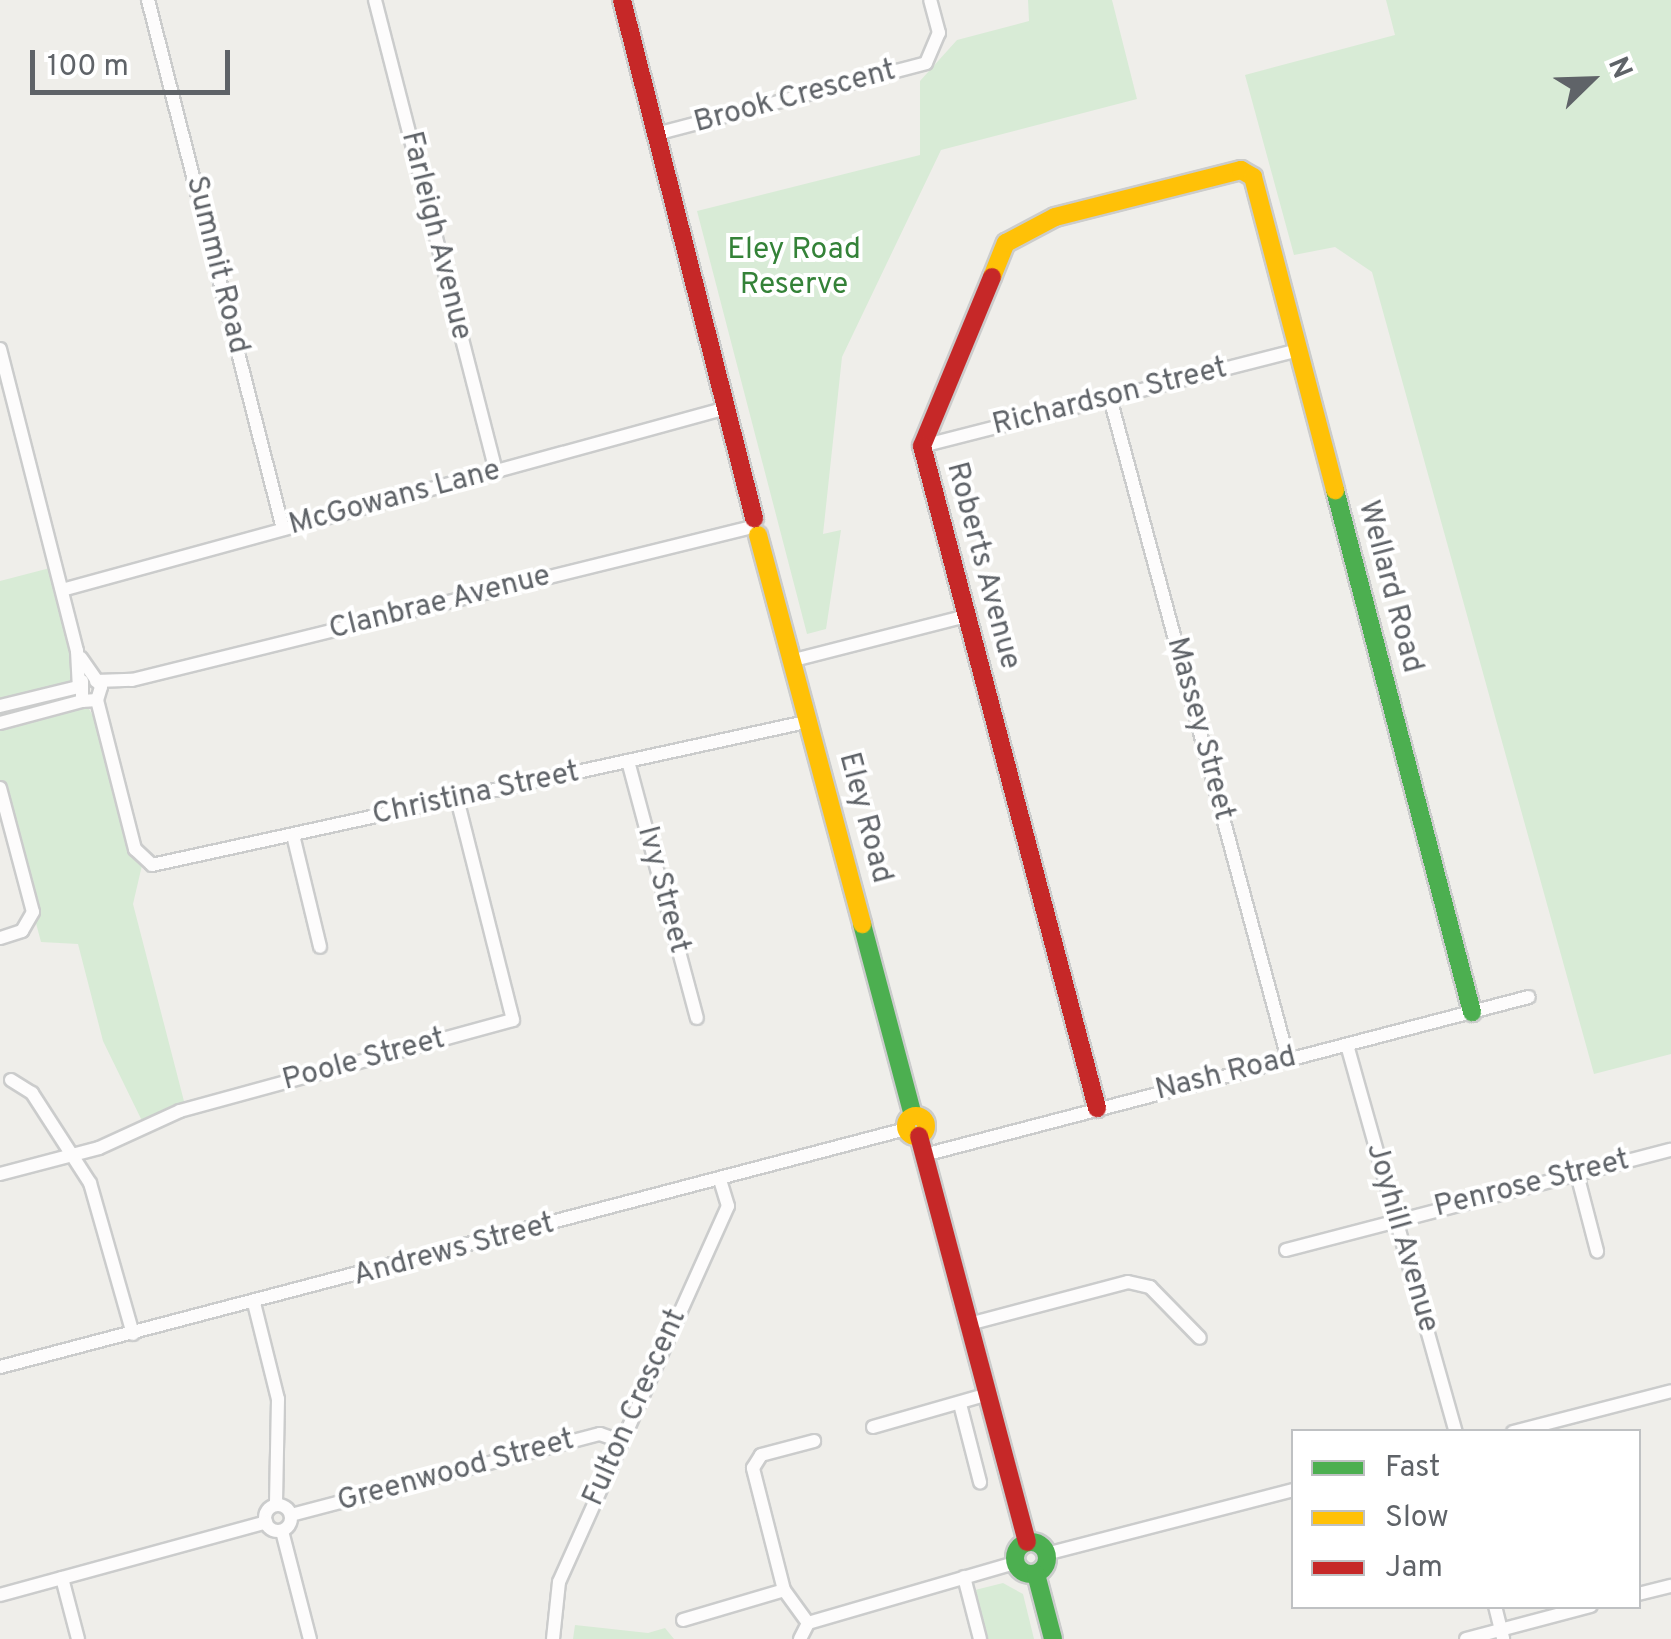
<!DOCTYPE html>
<html>
<head>
<meta charset="utf-8">
<style>
	body { margin:0 }
	#map { position:relative; width:1671px; height:1639px; overflow:hidden; background:#efeeea; font-family:Overpass,sans-serif }
	div>[style] { position:absolute }
	[style*='--x'] { left:calc(var(--x)*1px); top:calc(var(--y)*1px); width:calc(var(--w)*1px); rotate:calc(var(--a)*1deg) }
	.green>* { inset:0; background:#d8ebd6 }
	.roads { filter:drop-shadow(2px 0 #cbcccc) drop-shadow(-2px 0 #cbcccc) drop-shadow(0 2px #cbcccc) drop-shadow(0 -2px #cbcccc) }
	.street>* { height:12px; margin:-6px; padding:0 6px; transform-origin:6px; border-radius:6px; background:#fdfcfc }
	.street>.ring { margin:-6px; padding:0; box-sizing:content-box; background:none; border:12px solid #fdfcfc; border-radius:50% }
	.fast>* { height:18px; margin:-9px; padding:0 9px; transform-origin:9px; border-radius:9px; background:#4caf50 }
	.fast>.ring { margin:-9px; padding:0; box-sizing:content-box; background:none; border:18px solid #4caf50; border-radius:50% }
	.slow>* { height:18px; margin:-9px; padding:0 9px; transform-origin:9px; border-radius:9px; background:#ffc107 }
	.slow>.ring { margin:-9px; padding:0; box-sizing:content-box; background:none; border:18px solid #ffc107; border-radius:50% }
	.jam>* { height:18px; margin:-9px; padding:0 9px; transform-origin:9px; border-radius:9px; background:#c62828 }
	span { translate:-50% -50%; white-space:nowrap; text-align:center; line-height:1.15; -webkit-text-stroke:8px #fff; paint-order:stroke }
	.street-label { font-size:30px; color:#5f6368 }
	.park-label { font-size:30px; color:#348238 }
	.legend { position:absolute; left:1291px; top:1429px; width:350px; height:180px; box-sizing:border-box; background:#fff; border:2px solid #bfc1c3; margin:0; padding:12px 18px; list-style:none; font-size:30px; color:#5f6368 }
	.legend li { display:flex; align-items:center; gap:20px; height:50px }
	.legend b { width:50px; border:2px solid #bfc1c3 }
	.north { position:absolute; left:1541px; top:30px; width:100px; height:100px; -webkit-text-stroke:8px #fff; paint-order:stroke; rotate:67deg; font-size:28px; font-weight:700; line-height:40px; text-align:center; color:#5f6368 }
	.north::after { content:''; display:block; margin:auto; width:35px; height:45px; background:#5f6368; clip-path:polygon(50% 0,100% 100%,50% 72%,0 100%) }
	.scale { position:absolute; left:30px; top:50px; width:200px; height:45px; box-sizing:border-box; border:5px solid #5f6368; border-top:0; padding-left:12px; font-size:30px; line-height:35px; white-space:nowrap; color:#5f6368; -webkit-text-stroke:8px #fff; paint-order:stroke }
</style>
</head>
<body>
<div id="map">
	<div class="green">
		<div style="clip-path:polygon(1028px 0,1112px 0,1137px 99px,941px 150px,842px 357px,823px 534px,841px 530px,826px 629px,807px 634px,697px 211px,920px 155px,920px 81px,957px 40px,1029px 21px)"></div>
		<div style="clip-path:polygon(1386px 0,1671px 0,1671px 1054px,1594px 1074px,1372px 272px,1335px 247px,1294px 255px,1245px 75px,1395px 35px)"></div>
		<div style="clip-path:polygon(50px 568px,85px 702px,109px 744px,143px 861px,133px 904px,186px 1109px,145px 1127px,103px 1041px,78px 944px,41px 942px,0 788px,0 581px)"></div>
		<div style="clip-path:polygon(1003px 1583px,1023px 1594px,1034px 1639px,988px 1639px,975px 1590px)"></div>
		<div style="clip-path:polygon(575px 1625px,648px 1633px,665px 1628px,674px 1639px,573px 1639px)"></div>
	</div>
	<div class="roads">
		<div class="street">
			<div style="--x:148;--y:0;--w:546;--a:75.68"></div>
			<div style="--x:375;--y:0;--w:487;--a:75.6"></div>
			<div style="--x:656;--y:134;--w:279;--a:-14.7"></div>
			<div style="--x:926;--y:63;--w:33;--a:-67"></div>
			<div style="--x:939;--y:33;--w:34;--a:-105"></div>
			<div style="--x:0;--y:349;--w:312;--a:75.7"></div>
			<div style="--x:77;--y:651;--w:33;--a:87"></div>
			<div style="--x:1110;--y:398;--w:685;--a:74.93"></div>
			<div style="--x:922;--y:446;--w:388;--a:-14.3"></div>
			<div style="--x:62;--y:590;--w:689;--a:-15.31"></div>
			<div style="--x:81;--y:658;--w:35;--a:55"></div>
			<div style="--x:101;--y:687;--w:14;--a:107"></div>
			<div style="--x:97;--y:700;--w:15;--a:176"></div>
			<div style="--x:82;--y:701;--w:20;--a:-90"></div>
			<div style="--x:794;--y:660;--w:178;--a:-14.3"></div>
			<div style="--x:96;--y:681;--w:36;--a:-2"></div>
			<div style="--x:132;--y:680;--w:634;--a:-13.86"></div>
			<div style="--x:97;--y:700;--w:154;--a:75.7"></div>
			<div style="--x:135;--y:849;--w:23;--a:43"></div>
			<div style="--x:152;--y:865;--w:674;--a:-12.34"></div>
			<div style="--x:0;--y:706;--w:80;--a:-13.7"></div>
			<div style="--x:0;--y:723;--w:85;--a:-15"></div>
			<div style="--x:628;--y:761;--w:266;--a:75"></div>
			<div style="--x:0;--y:788;--w:128;--a:75.1"></div>
			<div style="--x:33;--y:912;--w:22;--a:120"></div>
			<div style="--x:22;--y:931;--w:23;--a:162"></div>
			<div style="--x:293;--y:835;--w:115;--a:76.4"></div>
			<div style="--x:1347;--y:1045;--w:402;--a:74.3"></div>
			<div style="--x:11;--y:1080;--w:25;--a:32"></div>
			<div style="--x:32;--y:1093;--w:107;--a:57.2"></div>
			<div style="--x:90;--y:1183;--w:157;--a:74.1"></div>
			<div style="--x:924;--y:1155;--w:625;--a:-14.64"></div>
			<div style="--x:0;--y:1174;--w:102;--a:-14.7"></div>
			<div style="--x:99;--y:1148;--w:89;--a:-24.6"></div>
			<div style="--x:180;--y:1111;--w:345;--a:-15.3"></div>
			<div style="--x:513;--y:1020;--w:228;--a:-104.2"></div>
			<div style="--x:1577;--y:1174;--w:80;--a:75.4"></div>
			<div style="--x:1286;--y:1250;--w:398;--a:-14.6"></div>
			<div style="--x:254;--y:1303;--w:99;--a:76"></div>
			<div style="--x:278;--y:1399;--w:106;--a:91.1"></div>
			<div style="--x:969;--y:1324;--w:164;--a:-14.8"></div>
			<div style="--x:1128;--y:1282;--w:23;--a:13"></div>
			<div style="--x:1150;--y:1287;--w:71;--a:45.6"></div>
			<div style="--x:0;--y:1367;--w:937;--a:-14.72"></div>
			<div style="--x:960;--y:1404;--w:81;--a:75.6"></div>
			<div style="--x:873;--y:1427;--w:120;--a:-16"></div>
			<div style="--x:1513;--y:1432;--w:163;--a:-14.5"></div>
			<div class="ring" style="left:265px;top:1505px;width:14px;height:14px"></div>
			<div style="--x:291;--y:1515;--w:319;--a:-14.7"></div>
			<div style="--x:600;--y:1434;--w:21;--a:19"></div>
			<div style="--x:282;--y:1531;--w:112;--a:75.5"></div>
			<div style="--x:1046;--y:1554;--w:256;--a:-14.5"></div>
			<div style="--x:964;--y:1577;--w:64;--a:75.5"></div>
			<div style="--x:62;--y:1578;--w:63;--a:75.3"></div>
			<div style="--x:1638;--y:1594;--w:34;--a:-14"></div>
			<div style="--x:0;--y:1595;--w:276;--a:-15.3"></div>
			<div style="--x:1495;--y:1606;--w:34;--a:76"></div>
			<div style="--x:683;--y:1620;--w:105;--a:-16.5"></div>
			<div style="--x:808;--y:1623;--w:41;--a:-126"></div>
			<div style="--x:784;--y:1590;--w:126;--a:-104.3"></div>
			<div style="--x:753;--y:1468;--w:15;--a:-58"></div>
			<div style="--x:761;--y:1455;--w:55;--a:-14.8"></div>
			<div style="--x:808;--y:1623;--w:216;--a:-16.2"></div>
			<div style="--x:553;--y:1639;--w:57;--a:-84"></div>
			<div style="--x:559;--y:1582;--w:412;--a:-65.8"></div>
			<div style="--x:728;--y:1206;--w:27;--a:-107"></div>
			<div style="--x:800;--y:1639;--w:18;--a:-63"></div>
			<div style="--x:1466;--y:1639;--w:129;--a:-14.8"></div>
		</div>
		<div class="fast">
			<div style="--x:1335;--y:490;--w:540;--a:75.29"></div>
			<div style="--x:862;--y:924;--w:199;--a:75.1"></div>
			<div class="ring" style="left:1015px;top:1542px;width:14px;height:14px"></div>
			<div style="--x:1036;--y:1574;--w:67;--a:75.3"></div>
		</div>
		<div class="slow">
			<div style="--x:992;--y:277;--w:37;--a:-68"></div>
			<div style="--x:1006;--y:243;--w:55;--a:-28"></div>
			<div style="--x:1055;--y:217;--w:192;--a:-14.2"></div>
			<div style="--x:1241;--y:170;--w:14;--a:30"></div>
			<div style="--x:1253;--y:177;--w:324;--a:75.3"></div>
			<div style="--x:758;--y:535;--w:403;--a:75"></div>
			<div class="ring" style="left:906px;top:1116px;width:2px;height:2px"></div>
		</div>
		<div class="jam">
			<div style="--x:622;--y:0;--w:535;--a:75.7"></div>
			<div style="--x:992;--y:277;--w:183;--a:112.5"></div>
			<div style="--x:922;--y:446;--w:685;--a:75.19"></div>
			<div style="--x:919;--y:1136;--w:420;--a:75.1"></div>
		</div>
	</div>
	<div class="street-label">
		<span style="left:795px;top:98px;rotate:-15deg">Brook Crescent</span>
		<span style="left:435px;top:236px;rotate:76deg">Farleigh Avenue</span>
		<span style="left:216px;top:265px;rotate:76deg">Summit Road</span>
		<span style="left:1110px;top:398px;rotate:-14deg">Richardson Street</span>
		<span style="left:395px;top:499px;rotate:-15deg">McGowans Lane</span>
		<span style="left:982px;top:566px;rotate:75deg">Roberts Avenue</span>
		<span style="left:1389px;top:587px;rotate:75deg">Wellard Road</span>
		<span style="left:440px;top:604px;rotate:-14deg">Clanbrae Avenue</span>
		<span style="left:1199px;top:729px;rotate:75deg">Massey Street</span>
		<span style="left:476px;top:795px;rotate:-12deg">Christina Street</span>
		<span style="left:864px;top:818px;rotate:75deg">Eley Road</span>
		<span style="left:662px;top:890px;rotate:75deg">Ivy Street</span>
		<span style="left:364px;top:1061px;rotate:-15deg">Poole Street</span>
		<span style="left:1226px;top:1075px;rotate:-14deg">Nash Road</span>
		<span style="left:1532px;top:1185px;rotate:-14deg">Penrose Street</span>
		<span style="left:1401px;top:1238px;rotate:74deg">Joyhill Avenue</span>
		<span style="left:454px;top:1251px;rotate:-15deg">Andrews Street</span>
		<span style="left:636px;top:1408px;rotate:-66deg">Fulton Crescent</span>
		<span style="left:456px;top:1472px;rotate:-15deg">Greenwood Street</span>
	</div>
	<div class="park-label">
		<span style="left:794px;top:268px">Eley Road<br>Reserve</span>
	</div>
	<ul class="legend">
	<li><b style="height:12px;background:#4caf50"></b>Fast</li>
	<li><b style="height:12px;background:#ffc107"></b>Slow</li>
	<li><b style="height:12px;background:#c62828"></b>Jam</li>
	</ul>
	<div class="north">N</div>
	<div class="scale">100 m</div>
</div>
</body>
</html>
